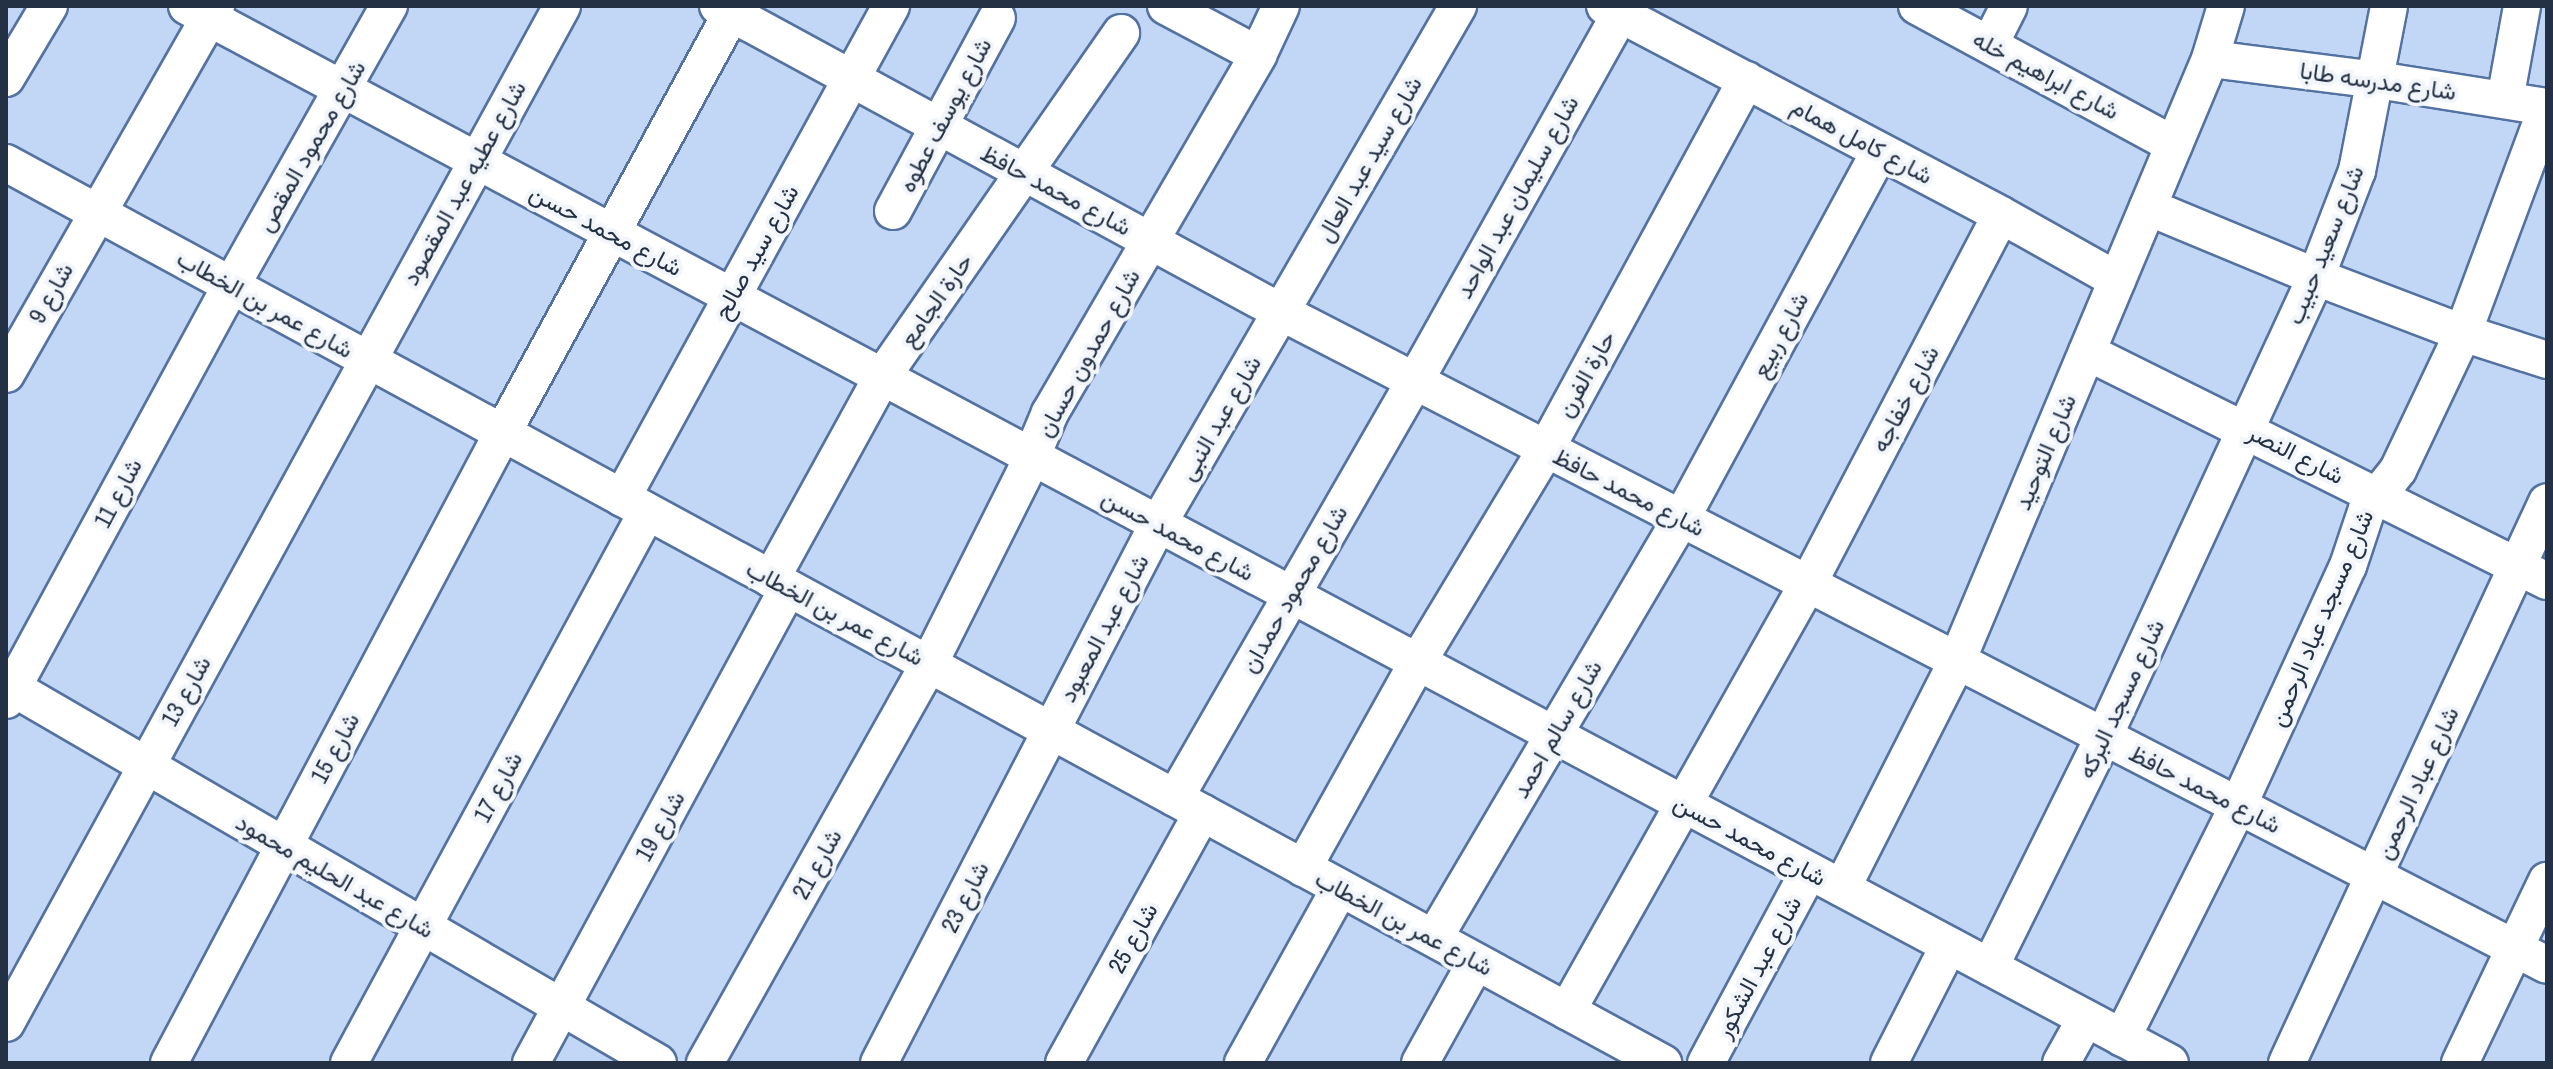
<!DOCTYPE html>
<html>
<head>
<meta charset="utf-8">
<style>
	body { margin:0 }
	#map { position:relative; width:2553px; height:1069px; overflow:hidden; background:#c2d6f5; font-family:"Archivo Narrow",Vazirmatn,sans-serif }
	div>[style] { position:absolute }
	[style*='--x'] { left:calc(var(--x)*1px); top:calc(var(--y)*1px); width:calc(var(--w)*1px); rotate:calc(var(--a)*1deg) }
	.roads { filter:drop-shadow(2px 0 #5472a1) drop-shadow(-2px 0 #5472a1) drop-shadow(0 2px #5472a1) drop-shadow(0 -2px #5472a1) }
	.street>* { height:36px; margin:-18px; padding:0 18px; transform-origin:18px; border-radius:18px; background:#fff }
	span { translate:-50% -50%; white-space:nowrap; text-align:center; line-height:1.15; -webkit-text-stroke:8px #f2f6fb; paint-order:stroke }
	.street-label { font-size:24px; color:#243145 }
	.frame { position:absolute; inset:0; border:8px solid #243145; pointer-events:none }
</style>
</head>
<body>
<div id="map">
	<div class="roads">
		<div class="street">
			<div style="--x:187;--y:6;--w:2247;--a:28.06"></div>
			<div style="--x:718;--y:6;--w:641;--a:28.52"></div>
			<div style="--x:1281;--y:312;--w:1424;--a:27.28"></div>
			<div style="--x:1166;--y:6;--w:104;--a:28"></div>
			<div style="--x:1605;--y:6;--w:448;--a:27.8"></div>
			<div style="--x:2001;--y:215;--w:133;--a:29.3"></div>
			<div style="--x:1917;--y:6;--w:292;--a:28.4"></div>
			<div style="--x:1990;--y:44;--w:42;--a:-63.4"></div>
			<div style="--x:6;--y:78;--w:84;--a:-59.2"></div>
			<div style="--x:2505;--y:100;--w:96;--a:-79.7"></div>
			<div style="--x:6;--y:163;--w:1886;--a:28.51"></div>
			<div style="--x:2148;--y:207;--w:182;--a:22.6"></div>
			<div style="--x:2316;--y:277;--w:157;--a:20.9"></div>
			<div style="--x:2463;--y:333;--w:88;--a:17.8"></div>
			<div style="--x:893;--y:211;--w:219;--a:-61.7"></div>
			<div style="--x:2087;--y:352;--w:514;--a:26.47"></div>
			<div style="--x:6;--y:374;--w:424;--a:-60.3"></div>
			<div style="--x:622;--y:498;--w:561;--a:-61.33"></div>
			<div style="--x:771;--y:579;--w:230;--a:-61.2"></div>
			<div style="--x:882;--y:377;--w:419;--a:-55.2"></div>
			<div style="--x:13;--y:688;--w:746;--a:30.17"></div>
			<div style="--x:6;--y:700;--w:471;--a:-61.5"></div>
			<div style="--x:231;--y:286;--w:322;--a:-60.6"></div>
			<div style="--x:1175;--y:798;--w:481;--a:-60.1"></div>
			<div style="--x:1415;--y:381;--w:420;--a:-60.8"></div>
			<div style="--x:1303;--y:868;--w:235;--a:-60.9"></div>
			<div style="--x:1417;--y:663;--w:250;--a:-58.9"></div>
			<div style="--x:1546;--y:449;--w:420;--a:-61.5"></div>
			<div style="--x:1842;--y:888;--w:254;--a:-63.1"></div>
			<div style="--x:1957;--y:661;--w:653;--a:-67.2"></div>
			<div style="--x:2210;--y:59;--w:55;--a:-73.2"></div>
			<div style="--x:1434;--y:938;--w:486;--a:-59.5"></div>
			<div style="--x:1681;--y:519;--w:418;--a:-61.6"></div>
			<div style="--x:1990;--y:967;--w:258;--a:-63.7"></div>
			<div style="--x:2104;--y:736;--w:506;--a:-65.21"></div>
			<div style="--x:2316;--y:277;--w:114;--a:-68.9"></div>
			<div style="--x:2357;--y:171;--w:168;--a:-79"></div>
			<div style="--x:1567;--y:1011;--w:490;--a:-60.6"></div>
			<div style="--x:1808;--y:584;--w:416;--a:-62.4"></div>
			<div style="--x:6;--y:1023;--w:1159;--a:-61.33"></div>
			<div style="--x:2122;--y:1038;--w:259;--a:-63.4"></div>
			<div style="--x:2238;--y:806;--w:264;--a:-65.4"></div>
			<div style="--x:2348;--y:566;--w:60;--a:-71.6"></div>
			<div style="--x:2367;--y:509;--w:50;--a:-51.5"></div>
			<div style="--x:2398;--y:470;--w:152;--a:-64.6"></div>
			<div style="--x:2463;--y:333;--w:241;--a:-69.6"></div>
			<div style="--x:2547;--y:107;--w:172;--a:-171"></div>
			<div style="--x:2377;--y:80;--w:168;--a:-172.8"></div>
			<div style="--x:169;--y:1063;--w:712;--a:-62.1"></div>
			<div style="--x:502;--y:434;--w:487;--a:-61.4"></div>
			<div style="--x:349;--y:1063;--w:626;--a:-61.59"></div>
			<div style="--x:531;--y:1063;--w:540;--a:-61.58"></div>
			<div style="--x:705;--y:1063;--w:458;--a:-60.7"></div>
			<div style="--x:929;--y:664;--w:217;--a:-63.4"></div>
			<div style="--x:1026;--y:470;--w:62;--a:-67.2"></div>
			<div style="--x:1050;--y:413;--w:414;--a:-59.8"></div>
			<div style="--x:1258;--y:55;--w:54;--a:-64.9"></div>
			<div style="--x:879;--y:1063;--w:607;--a:-62.63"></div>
			<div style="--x:1158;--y:524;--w:599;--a:-59.92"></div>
			<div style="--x:1064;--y:1063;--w:286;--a:-61.1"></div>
			<div style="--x:1243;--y:1063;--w:200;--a:-61"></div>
			<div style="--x:1420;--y:1063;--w:115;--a:-61"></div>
			<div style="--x:1706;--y:1063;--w:218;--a:-61.8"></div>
			<div style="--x:1889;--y:1063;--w:132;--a:-63"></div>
			<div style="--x:2061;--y:1063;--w:51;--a:-60.9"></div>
			<div style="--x:2287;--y:1063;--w:618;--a:-65.13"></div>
			<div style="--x:2460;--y:1063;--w:202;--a:-64.5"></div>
		</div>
	</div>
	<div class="street-label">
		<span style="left:2046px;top:75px;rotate:28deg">شارع ابراهيم خله</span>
		<span style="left:2378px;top:81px;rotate:8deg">شارع مدرسه طابا</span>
		<span style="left:945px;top:115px;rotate:-62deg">شارع يوسف عطوه</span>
		<span style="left:1862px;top:141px;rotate:28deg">شارع كامل همام</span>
		<span style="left:311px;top:146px;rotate:-60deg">شارع محمود المقص</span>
		<span style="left:1369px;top:159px;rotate:-60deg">شارع سيد عبد العال</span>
		<span style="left:464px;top:183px;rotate:-61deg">شارع عطيه عبد المقصود</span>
		<span style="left:1056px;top:190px;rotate:28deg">شارع محمد حافظ</span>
		<span style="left:1517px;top:197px;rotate:-61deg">شارع سليمان عبد الواحد</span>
		<span style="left:606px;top:230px;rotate:28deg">شارع محمد حسن</span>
		<span style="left:2325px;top:245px;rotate:-68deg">شارع سعيد حبيب</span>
		<span style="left:756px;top:252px;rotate:-61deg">شارع سيد صالح</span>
		<span style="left:51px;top:293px;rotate:-61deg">شارع 9</span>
		<span style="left:936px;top:300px;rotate:-55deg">حارة الجامع</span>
		<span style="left:265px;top:304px;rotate:29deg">شارع عمر بن الخطاب</span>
		<span style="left:1780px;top:335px;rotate:-62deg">شارع ربيع</span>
		<span style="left:1088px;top:353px;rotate:-61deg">شارع حمدون حسان</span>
		<span style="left:1586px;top:374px;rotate:-61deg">حارة الفرن</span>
		<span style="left:1905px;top:399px;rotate:-62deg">شارع خفاجه</span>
		<span style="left:1220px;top:418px;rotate:-60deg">شارع عبد النبى</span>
		<span style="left:2045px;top:452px;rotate:-67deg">شارع التوحيد</span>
		<span style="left:2296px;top:454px;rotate:27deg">شارع النصر</span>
		<span style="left:1629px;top:492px;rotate:27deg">شارع محمد حافظ</span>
		<span style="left:118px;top:493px;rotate:-62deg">شارع 11</span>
		<span style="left:1178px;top:535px;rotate:28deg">شارع محمد حسن</span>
		<span style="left:1294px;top:589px;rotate:-60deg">شارع محمود حمدان</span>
		<span style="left:835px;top:613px;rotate:28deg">شارع عمر بن الخطاب</span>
		<span style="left:2321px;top:618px;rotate:-67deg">شارع مسجد عباد الرحمن</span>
		<span style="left:1104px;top:628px;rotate:-62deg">شارع عبد المعبود</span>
		<span style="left:186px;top:691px;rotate:-61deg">شارع 13</span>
		<span style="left:2121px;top:699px;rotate:-65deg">شارع مسجد البركه</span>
		<span style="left:1557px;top:729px;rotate:-60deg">شارع سالم احمد</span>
		<span style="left:335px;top:748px;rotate:-62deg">شارع 15</span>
		<span style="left:2417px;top:783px;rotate:-65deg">شارع عباد الرحمن</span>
		<span style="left:498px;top:787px;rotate:-62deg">شارع 17</span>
		<span style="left:2205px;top:789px;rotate:27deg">شارع محمد حافظ</span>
		<span style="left:660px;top:826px;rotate:-61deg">شارع 19</span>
		<span style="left:1750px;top:840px;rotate:28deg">شارع محمد حسن</span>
		<span style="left:817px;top:864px;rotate:-61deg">شارع 21</span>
		<span style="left:335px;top:876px;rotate:30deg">شارع عبد الحليم محمود</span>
		<span style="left:965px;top:897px;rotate:-63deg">شارع 23</span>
		<span style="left:1404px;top:923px;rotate:28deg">شارع عمر بن الخطاب</span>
		<span style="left:1133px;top:938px;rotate:-61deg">شارع 25</span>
		<span style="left:1758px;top:967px;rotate:-62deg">شارع عبد الشكور</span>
	</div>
	<div class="frame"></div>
</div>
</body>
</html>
